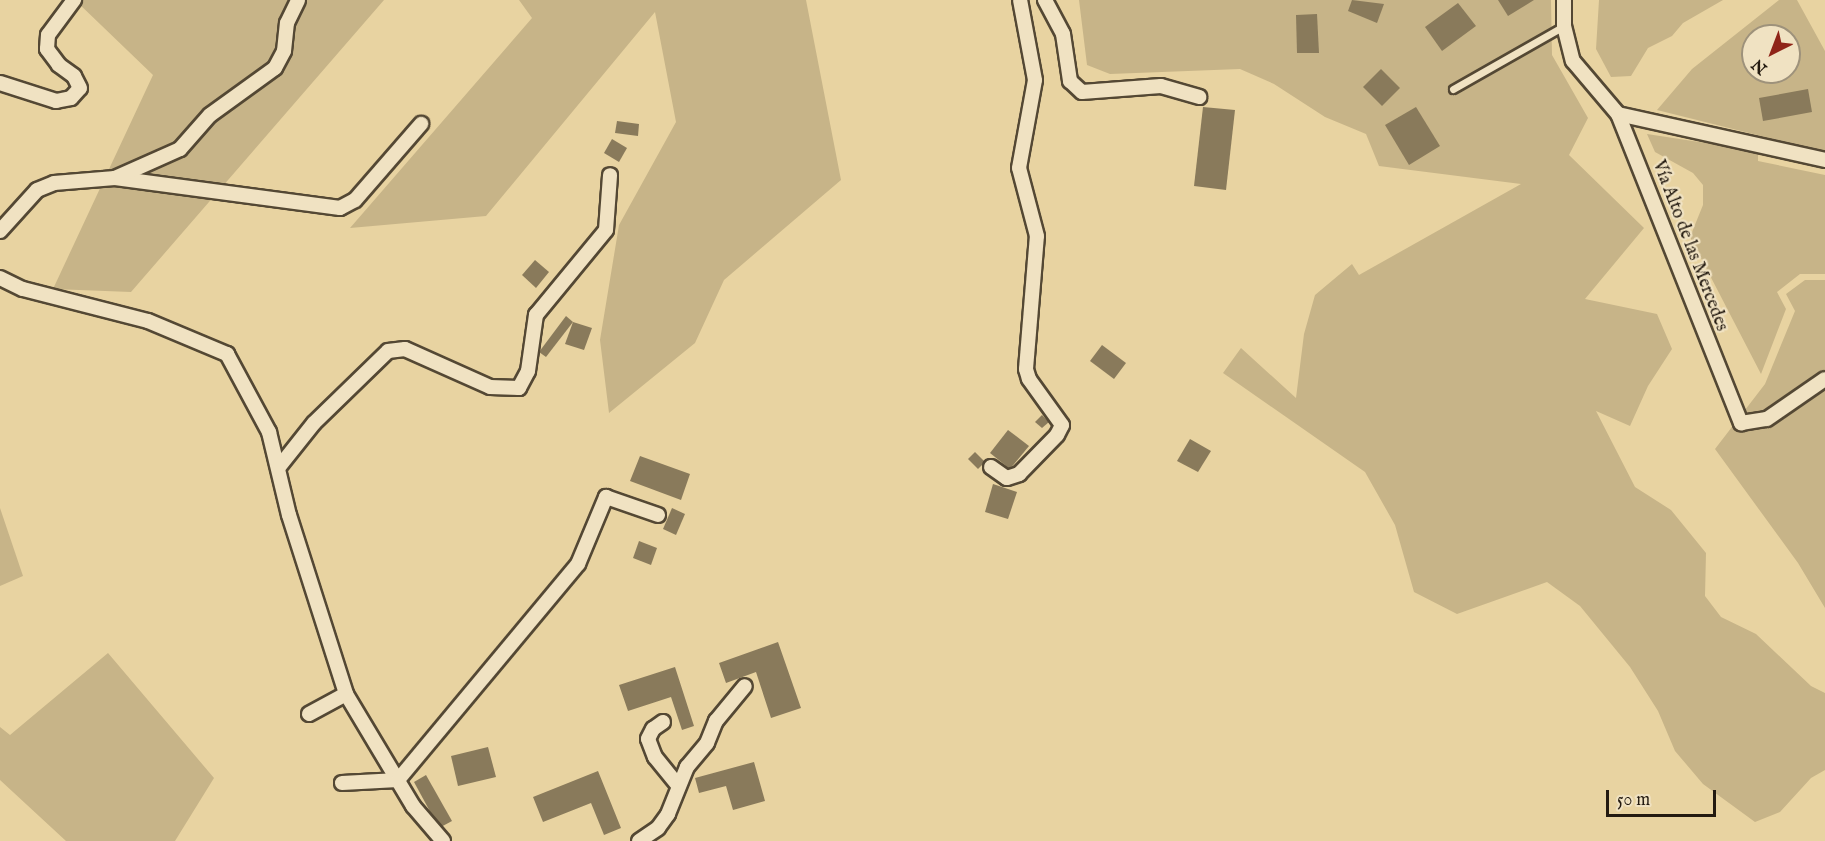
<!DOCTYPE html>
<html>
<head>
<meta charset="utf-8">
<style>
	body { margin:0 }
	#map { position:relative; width:1825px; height:841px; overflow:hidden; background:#e8d3a1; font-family:"IM FELL English",serif }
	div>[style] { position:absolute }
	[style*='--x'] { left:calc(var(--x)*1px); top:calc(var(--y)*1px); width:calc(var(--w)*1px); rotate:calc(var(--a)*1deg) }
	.green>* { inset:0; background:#c7b488 }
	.building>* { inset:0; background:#897a5b }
	.roads { filter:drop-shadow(2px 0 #544834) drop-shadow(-2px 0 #544834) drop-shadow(0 2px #544834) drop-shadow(0 -2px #544834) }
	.service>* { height:7px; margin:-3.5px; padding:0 3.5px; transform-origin:3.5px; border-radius:3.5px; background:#f0e2c2 }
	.minor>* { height:14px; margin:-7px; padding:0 7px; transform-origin:7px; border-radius:7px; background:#f0e2c2 }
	span { translate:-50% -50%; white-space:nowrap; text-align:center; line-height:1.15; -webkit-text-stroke:4.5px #f0e2c2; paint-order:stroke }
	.street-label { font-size:18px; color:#231a10 }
	.north { position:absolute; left:1741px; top:24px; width:60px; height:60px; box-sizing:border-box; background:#f0e2c2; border:2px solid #9e927b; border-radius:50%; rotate:222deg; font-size:16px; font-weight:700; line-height:24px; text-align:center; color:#231a10 }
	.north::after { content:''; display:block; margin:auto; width:21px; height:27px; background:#8f2418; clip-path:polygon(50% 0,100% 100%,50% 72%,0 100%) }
	.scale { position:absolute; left:1606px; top:790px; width:110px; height:27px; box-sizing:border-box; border:3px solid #231a10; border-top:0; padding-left:8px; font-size:18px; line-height:21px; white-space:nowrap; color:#231a10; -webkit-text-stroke:4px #f0e2c2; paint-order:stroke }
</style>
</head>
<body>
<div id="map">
	<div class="green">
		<div style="clip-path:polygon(75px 0,384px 0,131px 292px,53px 289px,153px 75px)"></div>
		<div style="clip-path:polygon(519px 0,806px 0,841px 180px,724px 280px,695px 343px,609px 413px,600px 340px,619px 225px,676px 122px,655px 12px,486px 216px,350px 228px,532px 18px)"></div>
		<div style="clip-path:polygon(1079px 0,1551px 0,1552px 55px,1588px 118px,1569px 155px,1644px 228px,1585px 299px,1657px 314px,1672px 349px,1648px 386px,1630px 426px,1596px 411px,1635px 487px,1671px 510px,1706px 553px,1705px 596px,1721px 617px,1756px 634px,1811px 686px,1825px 693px,1825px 770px,1811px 778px,1780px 812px,1755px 822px,1703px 784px,1675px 751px,1658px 711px,1630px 667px,1580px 606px,1547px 582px,1457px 614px,1414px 592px,1395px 525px,1365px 472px,1223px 373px,1241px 348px,1296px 398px,1304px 334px,1315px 295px,1352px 264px,1359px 275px,1521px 184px,1379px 166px,1366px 134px,1325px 117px,1274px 84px,1240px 69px,1110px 74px,1087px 65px)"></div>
		<div style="clip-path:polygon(1599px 0,1723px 0,1683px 23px,1672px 36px,1648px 48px,1631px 76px,1611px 77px,1596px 49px)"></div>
		<div style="clip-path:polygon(evenodd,1779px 0,1797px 0,1825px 51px,1825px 152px,1657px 110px,1692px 69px,1779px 0,1753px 36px,1789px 36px,1789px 72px,1753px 72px,1753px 36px)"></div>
		<div style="clip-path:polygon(1647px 134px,1758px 151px,1758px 161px,1825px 175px,1825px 274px,1800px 274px,1777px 292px,1786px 309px,1761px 374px,1690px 237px,1703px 205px,1703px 185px,1693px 173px,1655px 152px)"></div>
		<div style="clip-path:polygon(1805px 280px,1825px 280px,1825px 608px,1798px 563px,1715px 449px,1765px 384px,1795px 311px,1786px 294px)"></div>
		<div style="clip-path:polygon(0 508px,23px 576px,0 586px)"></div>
		<div style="clip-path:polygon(108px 653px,214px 778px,175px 841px,66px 841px,0 780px,0 727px,10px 735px)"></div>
	</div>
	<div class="building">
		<div style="clip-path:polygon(1352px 0,1384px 4px,1377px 23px,1348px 11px)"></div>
		<div style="clip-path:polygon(1498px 0,1534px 0,1508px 16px)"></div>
		<div style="clip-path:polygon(1458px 3px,1476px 26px,1442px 51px,1425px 27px)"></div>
		<div style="clip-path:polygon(1317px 14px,1319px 53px,1297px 53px,1296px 15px)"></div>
		<div style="clip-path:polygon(1381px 69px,1400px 88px,1382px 106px,1363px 87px)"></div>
		<div style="clip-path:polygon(1808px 89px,1812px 112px,1763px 121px,1759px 98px)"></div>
		<div style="clip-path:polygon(1203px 107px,1235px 110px,1226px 190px,1194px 186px)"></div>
		<div style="clip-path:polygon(1416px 107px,1440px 146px,1409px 165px,1385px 125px)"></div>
		<div style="clip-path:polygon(617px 121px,639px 124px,638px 136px,615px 133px)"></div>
		<div style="clip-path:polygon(612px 139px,627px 148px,619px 162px,604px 153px)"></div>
		<div style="clip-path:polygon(535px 260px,549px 272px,536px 288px,522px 275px)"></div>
		<div style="clip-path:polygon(566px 316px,573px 322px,546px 357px,539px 352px)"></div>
		<div style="clip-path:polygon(573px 322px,592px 328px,584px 350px,565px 344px)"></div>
		<div style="clip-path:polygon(1102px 345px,1126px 363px,1114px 379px,1090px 361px)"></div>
		<div style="clip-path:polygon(1042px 415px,1049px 422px,1042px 428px,1035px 422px)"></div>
		<div style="clip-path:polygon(1008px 430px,1029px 446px,1010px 469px,990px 453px)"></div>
		<div style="clip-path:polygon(1190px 439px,1211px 451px,1198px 472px,1177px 461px)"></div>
		<div style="clip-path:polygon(975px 452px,985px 462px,978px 469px,968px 459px)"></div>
		<div style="clip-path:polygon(640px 456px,690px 474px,681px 500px,630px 481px)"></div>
		<div style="clip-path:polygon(993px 484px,1017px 492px,1008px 519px,985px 512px)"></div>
		<div style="clip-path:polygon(672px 508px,685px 514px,676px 535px,663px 529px)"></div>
		<div style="clip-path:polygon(639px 541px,657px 548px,651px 565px,633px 558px)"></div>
		<div style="clip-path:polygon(778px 642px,801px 708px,771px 718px,756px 672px,726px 683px,719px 663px)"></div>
		<div style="clip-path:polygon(675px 667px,694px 726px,682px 730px,671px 697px,628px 711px,619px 685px)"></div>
		<div style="clip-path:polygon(488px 747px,496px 777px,458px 786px,451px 756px)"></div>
		<div style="clip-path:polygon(754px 762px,765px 801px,733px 810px,726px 786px,699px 793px,695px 778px)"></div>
		<div style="clip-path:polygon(598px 771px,621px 828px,604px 835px,591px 803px,543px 822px,533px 797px)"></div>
		<div style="clip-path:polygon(426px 775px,452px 821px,439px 828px,414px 782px)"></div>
	</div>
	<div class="roads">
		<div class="service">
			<div style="--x:1453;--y:89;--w:128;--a:-29.6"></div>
		</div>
		<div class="minor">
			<div style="--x:1045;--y:0;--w:38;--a:62"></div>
			<div style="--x:1063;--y:34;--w:48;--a:81.5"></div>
			<div style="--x:1070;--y:81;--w:16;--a:43"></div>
			<div style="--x:1082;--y:92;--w:79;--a:-4.3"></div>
			<div style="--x:1161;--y:86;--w:40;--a:16"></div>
			<div style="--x:1564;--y:0;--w:26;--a:90"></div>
			<div style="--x:1564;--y:26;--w:36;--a:76"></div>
			<div style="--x:1573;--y:61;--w:70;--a:49.7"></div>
			<div style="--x:1618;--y:114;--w:333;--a:68.3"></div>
			<div style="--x:1741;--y:423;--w:26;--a:-9"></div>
			<div style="--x:1767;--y:419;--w:70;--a:-34.6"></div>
			<div style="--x:0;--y:83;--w:59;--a:17.8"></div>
			<div style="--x:56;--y:101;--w:15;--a:-11"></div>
			<div style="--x:71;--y:98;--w:13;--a:-48"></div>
			<div style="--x:80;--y:88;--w:13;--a:-117"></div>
			<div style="--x:74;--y:76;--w:19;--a:-144"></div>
			<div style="--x:59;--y:65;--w:20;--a:-127"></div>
			<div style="--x:47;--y:49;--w:14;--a:-86"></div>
			<div style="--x:48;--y:35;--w:44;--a:-53.4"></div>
			<div style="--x:1618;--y:114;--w:212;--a:12.5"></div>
			<div style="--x:115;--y:178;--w:227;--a:7.6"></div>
			<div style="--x:340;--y:208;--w:17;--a:-28"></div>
			<div style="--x:355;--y:200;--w:101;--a:-49"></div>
			<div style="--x:0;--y:231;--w:55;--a:-47.9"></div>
			<div style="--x:37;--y:190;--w:18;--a:-22"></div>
			<div style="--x:54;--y:183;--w:61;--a:-4.7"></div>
			<div style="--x:115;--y:178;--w:71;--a:-24"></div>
			<div style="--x:180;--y:149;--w:45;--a:-48.6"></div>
			<div style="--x:210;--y:115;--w:80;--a:-35.9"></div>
			<div style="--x:275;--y:68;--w:19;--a:-62"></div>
			<div style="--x:284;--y:51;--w:28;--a:-84"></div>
			<div style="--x:287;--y:23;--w:25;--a:-64"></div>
			<div style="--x:0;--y:278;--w:25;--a:26"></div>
			<div style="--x:23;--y:289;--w:129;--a:14.4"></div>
			<div style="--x:148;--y:321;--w:86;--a:22.7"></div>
			<div style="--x:227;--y:354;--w:89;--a:61.7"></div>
			<div style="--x:269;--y:432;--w:85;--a:76.5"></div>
			<div style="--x:289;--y:515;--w:188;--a:72.3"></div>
			<div style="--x:346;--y:694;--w:131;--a:59.1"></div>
			<div style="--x:413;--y:806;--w:46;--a:49.4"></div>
			<div style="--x:279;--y:467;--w:56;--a:-51.5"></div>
			<div style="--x:314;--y:423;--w:103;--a:-44.2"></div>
			<div style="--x:388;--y:351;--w:17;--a:-7"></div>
			<div style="--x:405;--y:349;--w:93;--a:24.1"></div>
			<div style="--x:490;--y:387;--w:29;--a:2"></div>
			<div style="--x:519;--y:388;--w:19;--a:-62"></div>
			<div style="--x:528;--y:371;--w:57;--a:-81.9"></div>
			<div style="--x:536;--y:315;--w:110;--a:-50.5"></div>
			<div style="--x:606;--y:230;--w:55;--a:-85.8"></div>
			<div style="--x:991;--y:467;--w:19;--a:35"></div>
			<div style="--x:1007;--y:478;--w:13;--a:-18"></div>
			<div style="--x:1019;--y:474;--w:54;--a:-45.7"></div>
			<div style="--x:1057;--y:435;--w:11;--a:-63"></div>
			<div style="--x:1062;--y:425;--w:57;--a:-125.7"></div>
			<div style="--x:1029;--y:379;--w:10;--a:-107"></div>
			<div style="--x:1026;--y:369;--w:133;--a:-85.3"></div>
			<div style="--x:1037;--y:236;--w:70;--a:-104.8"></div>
			<div style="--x:1019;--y:168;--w:89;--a:-79.7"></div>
			<div style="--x:1035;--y:80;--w:81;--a:-100.6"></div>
			<div style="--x:309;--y:714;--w:42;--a:-28.4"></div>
			<div style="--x:663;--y:722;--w:12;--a:145"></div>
			<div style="--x:653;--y:729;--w:11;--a:117"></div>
			<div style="--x:648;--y:739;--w:19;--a:69"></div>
			<div style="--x:655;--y:757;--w:35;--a:51"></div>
			<div style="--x:342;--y:783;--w:56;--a:-3.1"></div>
			<div style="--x:398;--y:780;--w:281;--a:-50.2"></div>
			<div style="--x:578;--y:564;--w:73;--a:-67.3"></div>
			<div style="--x:606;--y:497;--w:55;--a:19.1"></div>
			<div style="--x:639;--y:841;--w:23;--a:-34"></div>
			<div style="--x:658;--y:828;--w:17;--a:-54"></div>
			<div style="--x:668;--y:814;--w:51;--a:-68"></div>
			<div style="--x:687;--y:767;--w:31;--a:-50"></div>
			<div style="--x:707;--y:743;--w:24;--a:-68"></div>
			<div style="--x:716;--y:721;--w:45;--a:-50.4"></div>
		</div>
	</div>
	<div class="street-label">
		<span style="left:1689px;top:246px;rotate:69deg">Vía Alto de las Mercedes</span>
	</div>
	<div class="north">N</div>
	<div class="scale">50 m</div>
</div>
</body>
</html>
